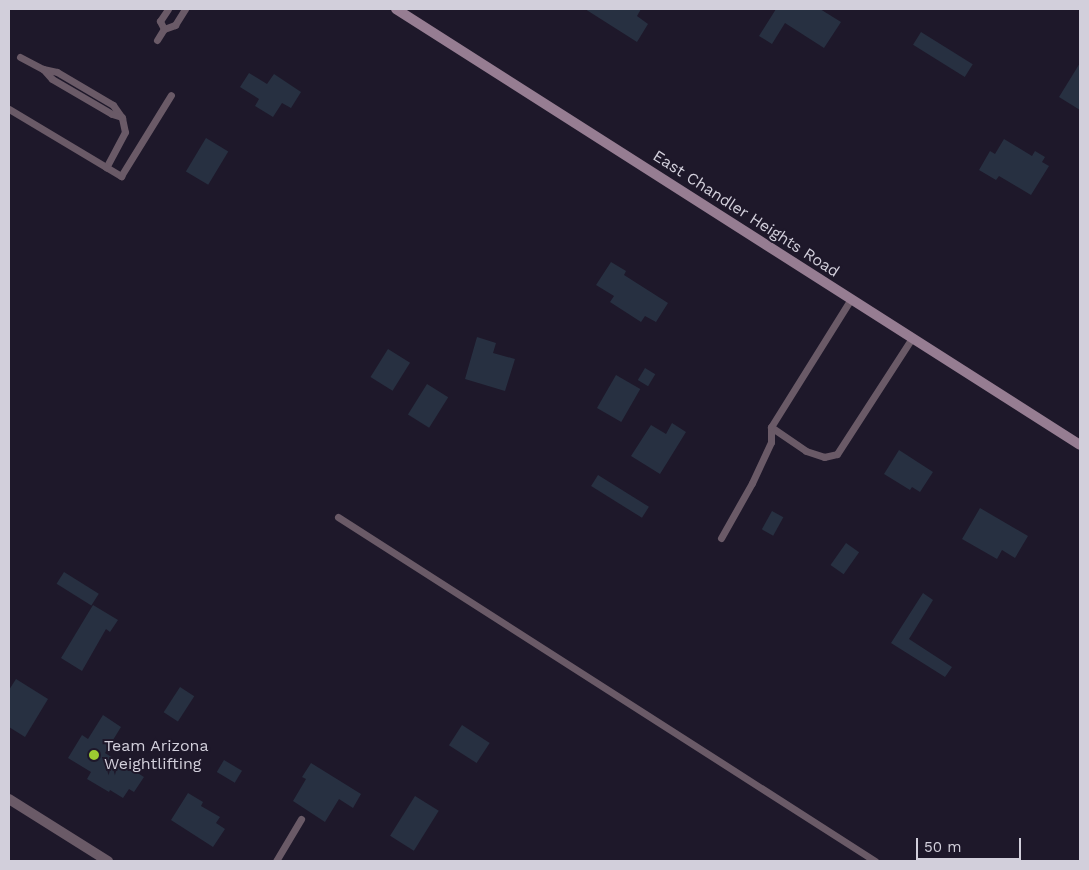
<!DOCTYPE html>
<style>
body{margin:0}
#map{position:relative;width:1089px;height:870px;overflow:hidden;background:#1e182a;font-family:"Work Sans",sans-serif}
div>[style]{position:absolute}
.building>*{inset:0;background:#273041;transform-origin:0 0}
.service>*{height:7px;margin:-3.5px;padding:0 3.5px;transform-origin:3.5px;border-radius:3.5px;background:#6a5a67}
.minor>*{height:10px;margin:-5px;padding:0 5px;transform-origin:5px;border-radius:5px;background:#6a5a67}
.secondary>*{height:10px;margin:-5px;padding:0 5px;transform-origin:5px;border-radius:5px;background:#967d92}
.dots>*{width:14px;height:14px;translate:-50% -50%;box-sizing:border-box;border:2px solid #1e182a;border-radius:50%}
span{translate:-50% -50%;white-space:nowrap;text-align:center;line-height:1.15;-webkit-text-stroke:4px #1e182a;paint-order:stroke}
.street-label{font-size:16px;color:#d2cfdb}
.poi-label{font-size:16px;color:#d2cfdb}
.left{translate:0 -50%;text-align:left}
.frame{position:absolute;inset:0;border:10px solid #d2cfdb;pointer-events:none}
.scale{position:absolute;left:916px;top:838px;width:105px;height:22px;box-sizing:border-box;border:2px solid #d2cfdb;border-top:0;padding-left:6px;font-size:15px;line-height:18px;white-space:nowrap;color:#d2cfdb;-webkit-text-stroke:4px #1e182a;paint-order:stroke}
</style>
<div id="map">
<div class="building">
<div style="clip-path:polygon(585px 9px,641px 9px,637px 16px,648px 24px,637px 42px)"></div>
<div style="clip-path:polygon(776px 9px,820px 9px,841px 22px,824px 48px,785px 23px,772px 44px,759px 36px)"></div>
<div style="left:921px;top:32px;width:61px;height:15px;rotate:32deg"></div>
<div style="clip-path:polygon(1080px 63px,1080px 110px,1059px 97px)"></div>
<div style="clip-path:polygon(249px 73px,267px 84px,274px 74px,301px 92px,291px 108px,282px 103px,273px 117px,255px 106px,259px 99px,240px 87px)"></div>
<div style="left:206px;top:138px;width:26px;height:39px;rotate:31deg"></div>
<div style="clip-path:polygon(1004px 139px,1032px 156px,1035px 151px,1045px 157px,1042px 162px,1049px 166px,1031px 195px,999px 176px,996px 180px,979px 170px,990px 151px,995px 154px)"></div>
<div style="clip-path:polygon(611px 262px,626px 271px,624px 275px,668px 303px,656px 322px,645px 316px,641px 322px,610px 302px,614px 296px,596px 285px)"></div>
<div style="clip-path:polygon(477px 337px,496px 343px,493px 353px,515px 359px,505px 391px,465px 379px)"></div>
<div style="left:388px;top:349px;width:26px;height:33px;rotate:32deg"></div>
<div style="left:645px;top:368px;width:12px;height:14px;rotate:31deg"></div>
<div style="left:616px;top:375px;width:28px;height:38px;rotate:30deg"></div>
<div style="left:427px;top:384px;width:25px;height:36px;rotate:32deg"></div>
<div style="clip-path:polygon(672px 423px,686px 432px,660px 474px,631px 456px,651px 425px,666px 434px)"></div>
<div style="clip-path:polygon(899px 450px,933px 472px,920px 492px,912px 487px,910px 490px,884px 474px)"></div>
<div style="left:598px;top:475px;width:60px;height:13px;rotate:32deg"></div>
<div style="clip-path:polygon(980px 508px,1028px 536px,1015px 558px,1002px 550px,997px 559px,962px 539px)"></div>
<div style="left:772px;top:511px;width:13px;height:21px;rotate:29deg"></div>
<div style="left:846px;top:543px;width:16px;height:27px;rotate:35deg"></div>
<div style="left:64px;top:572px;width:41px;height:14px;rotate:32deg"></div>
<div style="clip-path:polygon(923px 593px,933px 600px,909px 639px,952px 667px,945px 677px,891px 643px)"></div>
<div style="clip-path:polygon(93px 605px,118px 620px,110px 632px,106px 629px,82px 671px,61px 658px)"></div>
<div style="clip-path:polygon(16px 679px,48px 699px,25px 737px,9px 727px,9px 690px)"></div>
<div style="left:180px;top:687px;width:17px;height:30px;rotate:33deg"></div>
<div style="clip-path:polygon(103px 715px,121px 727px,105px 753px,144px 777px,134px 792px,129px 789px,123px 798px,110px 790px,109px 792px,87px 779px,91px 772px,68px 758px,82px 735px,88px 739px)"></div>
<div style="left:462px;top:725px;width:33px;height:24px;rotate:33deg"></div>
<div style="left:224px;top:760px;width:21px;height:14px;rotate:31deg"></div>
<div style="clip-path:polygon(311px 763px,361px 794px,353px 808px,339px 799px,325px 822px,293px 801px,306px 779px,302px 777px)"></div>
<div style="clip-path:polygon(188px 793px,203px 802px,201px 806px,220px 817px,216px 823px,225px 829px,213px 847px,171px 820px)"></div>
<div style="left:415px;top:796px;width:28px;height:47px;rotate:32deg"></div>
</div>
<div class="service">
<div style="left:164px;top:29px;width:9px;rotate:-117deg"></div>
<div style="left:160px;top:21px;width:14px;rotate:-56deg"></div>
<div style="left:157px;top:40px;width:13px;rotate:-58deg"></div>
<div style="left:164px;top:29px;width:12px;rotate:-20deg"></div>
<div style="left:175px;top:25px;width:19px;rotate:-58deg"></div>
<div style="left:20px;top:57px;width:26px;rotate:28deg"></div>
<div style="left:43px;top:69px;width:14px;rotate:12deg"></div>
<div style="left:57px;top:72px;width:65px;rotate:30.5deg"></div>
<div style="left:113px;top:105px;width:16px;rotate:55deg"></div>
<div style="left:122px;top:118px;width:14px;rotate:78deg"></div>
<div style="left:125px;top:132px;width:40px;rotate:118deg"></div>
<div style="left:43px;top:69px;width:13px;rotate:48deg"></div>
<div style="left:52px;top:79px;width:69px;rotate:30.3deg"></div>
<div style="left:112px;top:114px;width:10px;rotate:17deg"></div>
<div style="left:9px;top:109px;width:131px;rotate:30.9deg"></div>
<div style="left:121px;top:176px;width:95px;rotate:-58.3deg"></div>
<div style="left:771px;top:427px;width:42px;rotate:34.4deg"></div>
<div style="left:806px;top:451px;width:19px;rotate:18deg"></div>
<div style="left:824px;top:457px;width:13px;rotate:-13deg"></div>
<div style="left:837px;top:454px;width:138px;rotate:-57.1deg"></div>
<div style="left:338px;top:517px;width:638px;rotate:32.64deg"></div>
<div style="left:721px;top:538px;width:63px;rotate:-60.6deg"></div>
<div style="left:752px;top:483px;width:45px;rotate:-65.1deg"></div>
<div style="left:771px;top:442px;width:15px;rotate:-90deg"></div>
<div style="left:771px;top:427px;width:151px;rotate:-58deg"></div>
<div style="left:276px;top:861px;width:49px;rotate:-59.2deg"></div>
</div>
<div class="minor">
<div style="left:9px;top:799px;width:117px;rotate:32.1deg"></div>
</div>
<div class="secondary">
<div style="left:396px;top:9px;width:811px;rotate:32.51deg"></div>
</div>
<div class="dots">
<div style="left:94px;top:755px;background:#9cca31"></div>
</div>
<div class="street-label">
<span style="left:746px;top:214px;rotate:33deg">East Chandler Heights Road</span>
</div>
<div class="poi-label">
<span class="left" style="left:104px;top:755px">Team Arizona<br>Weightlifting</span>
</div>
<div class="frame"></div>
<div class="scale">50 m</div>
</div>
